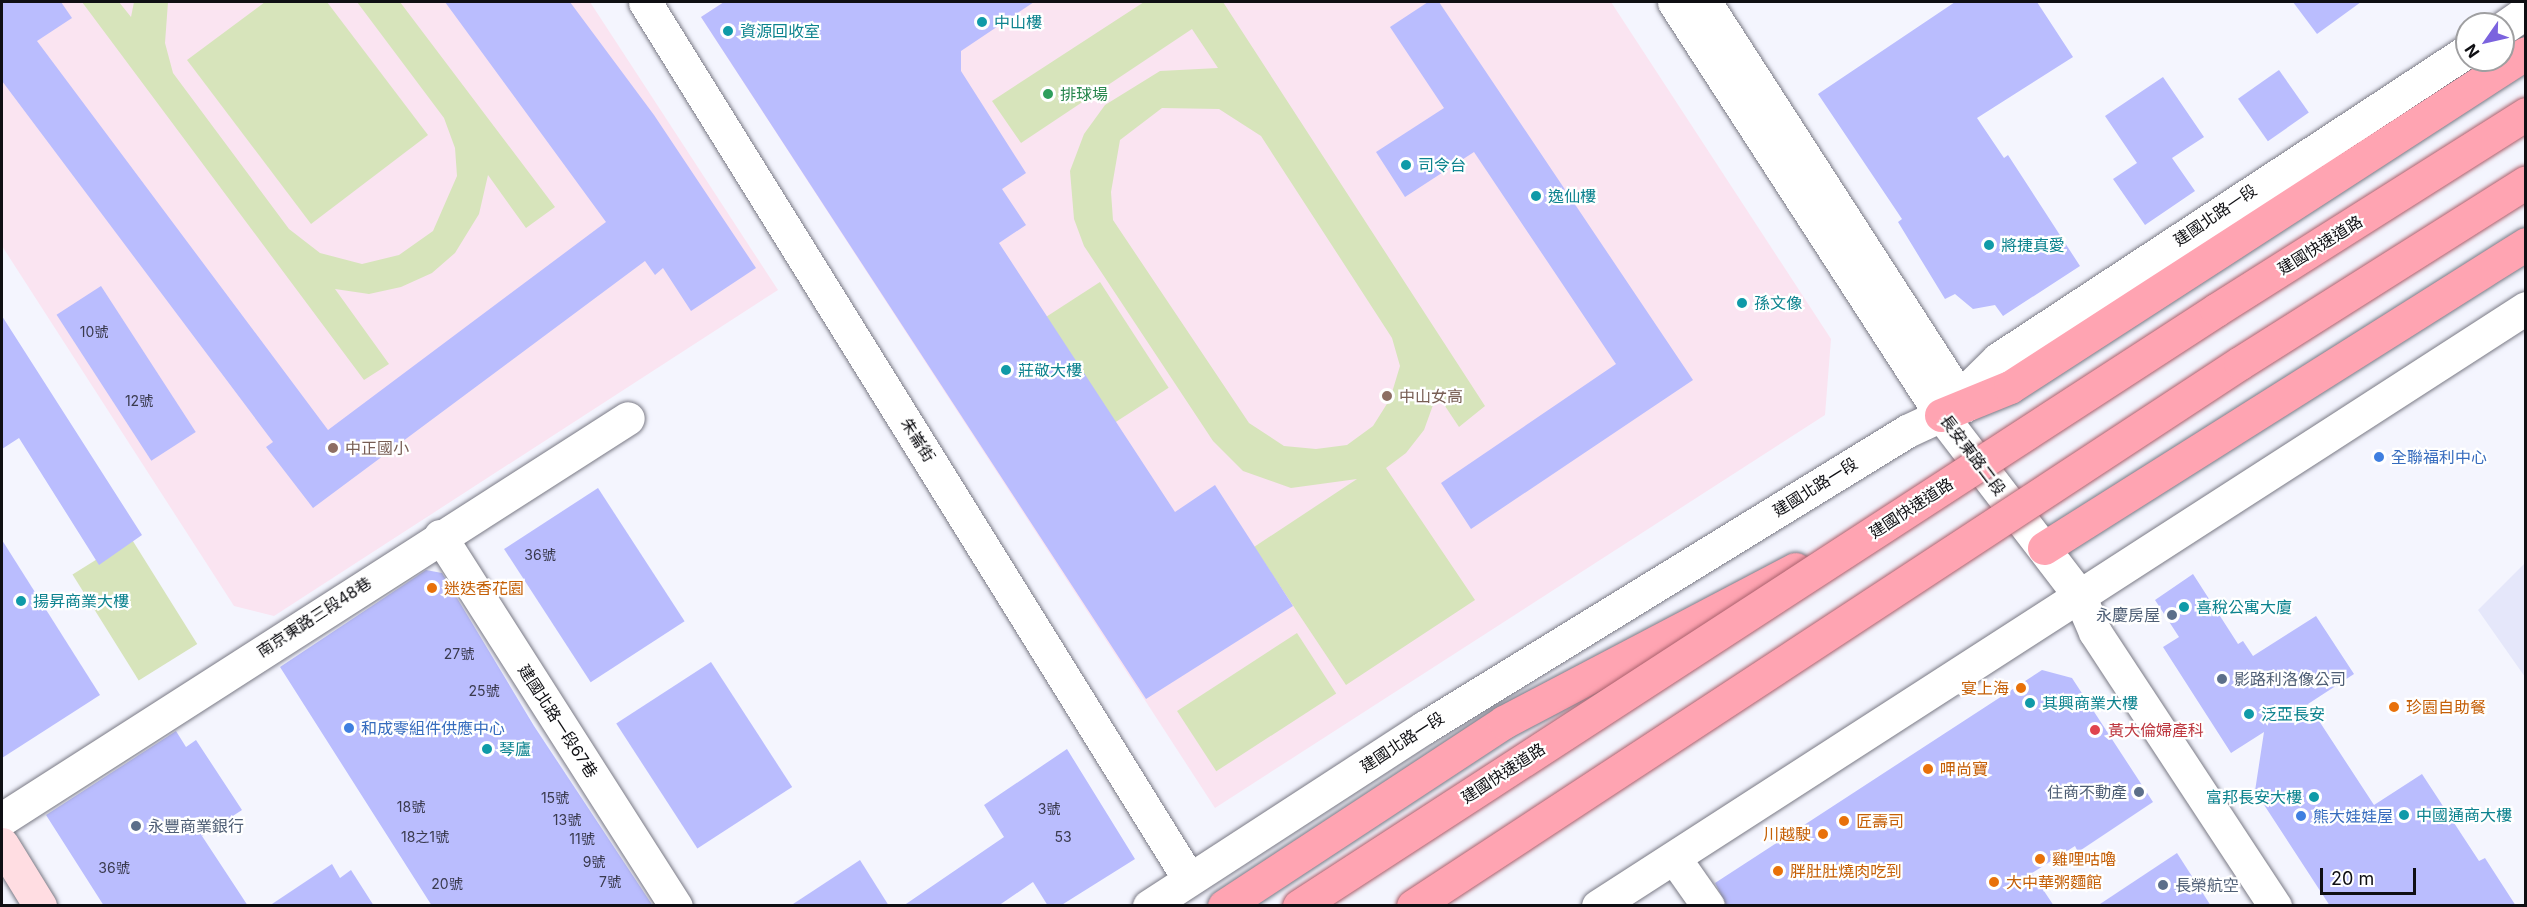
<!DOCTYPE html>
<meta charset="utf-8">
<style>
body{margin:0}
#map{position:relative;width:2527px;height:907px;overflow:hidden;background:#f4f5fe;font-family:Inter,"Noto Sans TC",sans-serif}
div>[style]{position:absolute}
.built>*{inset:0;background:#e5e7fa}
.education>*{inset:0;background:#fae4f1}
.green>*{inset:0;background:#d7e4bb;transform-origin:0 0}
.building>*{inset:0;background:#babdfe;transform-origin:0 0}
.roads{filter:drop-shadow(0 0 2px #7a7a85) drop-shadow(0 0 2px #7a7a85)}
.minor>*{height:33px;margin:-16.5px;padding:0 16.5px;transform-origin:16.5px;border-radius:16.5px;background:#fff}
.tertiary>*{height:33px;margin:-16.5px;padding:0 16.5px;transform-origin:16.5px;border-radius:16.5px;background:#fff}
.secondary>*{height:33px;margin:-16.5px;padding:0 16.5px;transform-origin:16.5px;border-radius:16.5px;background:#ffdde2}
.trunk>*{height:33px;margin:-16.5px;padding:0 16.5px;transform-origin:16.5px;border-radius:16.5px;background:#ffa4b2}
.bridges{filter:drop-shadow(0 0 2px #ab616d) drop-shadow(0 0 2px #ab616d)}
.trunk-bridge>*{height:33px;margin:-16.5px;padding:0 16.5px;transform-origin:16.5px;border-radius:16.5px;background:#ffa4b2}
.dots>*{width:16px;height:16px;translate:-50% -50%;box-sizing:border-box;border:3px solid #fff;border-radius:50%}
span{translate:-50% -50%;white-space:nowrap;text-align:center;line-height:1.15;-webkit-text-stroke:4.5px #fff;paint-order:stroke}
.number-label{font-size:14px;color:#3a3a4e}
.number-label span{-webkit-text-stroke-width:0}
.culture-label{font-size:16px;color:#0d838f}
.left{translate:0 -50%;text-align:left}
.right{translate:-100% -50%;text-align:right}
.leisure-label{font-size:16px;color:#27864d}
.street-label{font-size:16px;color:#0f0f13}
.education-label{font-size:16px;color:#785e54}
.shop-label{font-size:16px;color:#366cbe}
.food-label{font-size:16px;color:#c56008}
.service-label{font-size:16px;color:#4e5e75}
.health-label{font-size:16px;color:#be3a42}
.frame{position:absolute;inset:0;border:3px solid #0f0f13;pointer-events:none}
.north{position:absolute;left:2455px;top:12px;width:60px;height:60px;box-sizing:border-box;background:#fff;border:2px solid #9f9fa1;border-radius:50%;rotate:236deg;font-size:16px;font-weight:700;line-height:24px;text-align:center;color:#0f0f13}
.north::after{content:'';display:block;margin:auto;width:21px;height:27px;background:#7b63de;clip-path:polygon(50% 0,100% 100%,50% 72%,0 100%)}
.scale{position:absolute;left:2320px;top:868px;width:96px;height:27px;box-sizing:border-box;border:3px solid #0f0f13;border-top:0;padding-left:8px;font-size:18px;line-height:21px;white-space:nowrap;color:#0f0f13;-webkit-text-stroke:4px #fff;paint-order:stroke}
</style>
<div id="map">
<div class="built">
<div style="clip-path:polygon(2525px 563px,2525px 677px,2478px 610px)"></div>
</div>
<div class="education">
<div style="clip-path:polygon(2px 2px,590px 2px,778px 290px,274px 616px,234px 606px,2px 246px)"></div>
<div style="clip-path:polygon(724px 2px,1611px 2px,1831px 339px,1825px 415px,1215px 808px,701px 17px)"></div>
</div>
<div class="green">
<div style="clip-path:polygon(82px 2px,119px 2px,131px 17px,134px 2px,168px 2px,165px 43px,173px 73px,289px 229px,320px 253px,362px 264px,399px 255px,433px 231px,457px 176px,455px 148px,444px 118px,357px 2px,400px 2px,555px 207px,526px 228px,488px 175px,479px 214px,455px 253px,432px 273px,401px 287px,369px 294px,335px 289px,389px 364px,364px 380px)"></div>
<div style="clip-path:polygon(265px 2px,327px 2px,428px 135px,311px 224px,187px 60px)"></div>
<div style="clip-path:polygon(evenodd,1144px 2px,1223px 2px,1485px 406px,1459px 427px,1437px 394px,1424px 430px,1406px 453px,1386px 468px,1475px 600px,1346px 685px,1254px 547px,1357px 479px,1291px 488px,1243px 471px,1213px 441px,1084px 246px,1074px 219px,1070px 171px,1084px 134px,1105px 105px,1160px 71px,1218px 68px,1192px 29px,1021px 143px,992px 101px,1144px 2px,1162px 108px,1219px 109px,1261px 136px,1392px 338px,1400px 366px,1390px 399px,1373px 426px,1347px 445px,1316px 449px,1284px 446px,1249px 423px,1113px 220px,1111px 192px,1120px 140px,1162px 108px)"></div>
<div style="left:1100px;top:282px;width:126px;height:64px;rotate:57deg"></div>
<div style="left:131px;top:538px;width:125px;height:69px;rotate:58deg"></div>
<div style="left:1297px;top:633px;width:72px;height:143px;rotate:57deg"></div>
</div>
<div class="building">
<div style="clip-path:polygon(2px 2px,61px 2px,72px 18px,37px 41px,328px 430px,606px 222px,445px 2px,570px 2px,654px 115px,756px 268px,691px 311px,663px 268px,655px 275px,645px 261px,313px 508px,266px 447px,273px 442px,2px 81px)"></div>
<div style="clip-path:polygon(724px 2px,1034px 2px,961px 51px,961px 71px,1026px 173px,1002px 189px,1026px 225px,999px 243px,1175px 512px,1215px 485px,1293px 606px,1146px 699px,701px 17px)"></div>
<div style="clip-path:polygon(1428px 2px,1439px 2px,1693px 380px,1471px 529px,1441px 483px,1616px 364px,1474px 152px,1405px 197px,1376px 152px,1444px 108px,1390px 27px)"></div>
<div style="clip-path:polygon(1955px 2px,2037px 2px,2073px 57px,1977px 118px,2004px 158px,2008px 155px,2080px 266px,2003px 316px,1995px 305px,1973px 309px,1955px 294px,1945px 299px,1898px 222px,1902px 219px,1818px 94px)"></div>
<div style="clip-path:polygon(2293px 2px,2361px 2px,2317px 34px)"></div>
<div style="left:2279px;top:70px;width:52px;height:50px;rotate:55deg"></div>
<div style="clip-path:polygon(2163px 77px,2204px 137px,2172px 158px,2195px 191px,2145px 225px,2113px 179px,2137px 163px,2105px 116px)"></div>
<div style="left:101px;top:286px;width:174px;height:53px;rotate:57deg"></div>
<div style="clip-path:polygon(2px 316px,142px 535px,99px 565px,19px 438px,2px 449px)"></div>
<div style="left:598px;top:488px;width:159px;height:112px;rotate:57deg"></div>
<div style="clip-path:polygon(2px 540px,100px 695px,2px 758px)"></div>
<div style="clip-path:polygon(426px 570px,442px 573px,534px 726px,653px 906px,432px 906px,280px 667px)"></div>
<div style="clip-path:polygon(2193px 574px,2238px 644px,2243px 641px,2253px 656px,2316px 616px,2354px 674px,2308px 704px,2374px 805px,2422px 774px,2479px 861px,2485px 858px,2516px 906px,2330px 906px,2255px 791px,2264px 732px,2231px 753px,2163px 647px,2179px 637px,2155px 600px)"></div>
<div style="left:711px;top:662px;width:149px;height:113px;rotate:57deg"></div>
<div style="clip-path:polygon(2042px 670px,2072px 678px,2153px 802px,2078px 852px,2075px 846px,2032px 873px,2054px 906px,1727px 906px,1715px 883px)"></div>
<div style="clip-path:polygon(176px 731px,186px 747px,196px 740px,242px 810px,202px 836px,248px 906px,104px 906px,46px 815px)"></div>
<div style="clip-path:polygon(1067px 749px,1135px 859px,1060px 906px,1048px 906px,1033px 882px,998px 906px,903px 906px,1004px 837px,984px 805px)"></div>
<div style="clip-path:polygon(2177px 853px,2211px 906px,2097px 906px)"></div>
<div style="clip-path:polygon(860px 860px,889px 906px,790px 906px)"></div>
<div style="clip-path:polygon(332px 864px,340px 878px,351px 870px,374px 906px,269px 906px)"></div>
</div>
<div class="roads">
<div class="minor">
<div style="left:645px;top:2px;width:1032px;rotate:58.19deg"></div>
<div style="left:440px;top:536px;width:439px;rotate:57.5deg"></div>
<div style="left:2px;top:819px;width:743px;rotate:-32.64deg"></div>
<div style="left:1675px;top:859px;width:57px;rotate:54.9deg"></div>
</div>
<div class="tertiary">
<div style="left:1674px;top:2px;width:492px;rotate:57.1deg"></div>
<div style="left:1941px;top:415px;width:227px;rotate:52.5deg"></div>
<div style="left:2079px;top:595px;width:40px;rotate:66.6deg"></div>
<div style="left:2095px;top:632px;width:328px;rotate:56.7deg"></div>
<div style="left:1705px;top:2px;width:480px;rotate:57.2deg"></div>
<div style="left:2503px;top:28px;width:28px;rotate:-35deg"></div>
<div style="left:1149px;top:906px;width:329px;rotate:-33deg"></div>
<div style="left:1425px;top:727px;width:566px;rotate:-31.55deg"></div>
<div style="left:1907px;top:431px;width:38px;rotate:-25deg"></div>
<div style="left:1941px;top:415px;width:80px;rotate:-44.5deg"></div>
<div style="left:1998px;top:359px;width:561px;rotate:-33.29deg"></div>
<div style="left:1598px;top:906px;width:1104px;rotate:-32.8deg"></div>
</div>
<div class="secondary">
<div style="left:2px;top:844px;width:73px;rotate:58.5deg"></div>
</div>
<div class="trunk">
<div style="left:1941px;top:415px;width:74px;rotate:-22.1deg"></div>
<div style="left:2010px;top:387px;width:615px;rotate:-32.91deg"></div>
<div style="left:2044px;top:548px;width:570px;rotate:-32.24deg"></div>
<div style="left:1224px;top:906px;width:335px;rotate:-33.3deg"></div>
<div style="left:1504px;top:722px;width:329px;rotate:-27.7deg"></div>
</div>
</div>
<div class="bridges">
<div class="trunk-bridge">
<div style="left:1299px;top:906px;width:1094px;rotate:-33.02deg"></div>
<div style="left:2216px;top:310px;width:367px;rotate:-32.3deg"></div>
<div style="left:1413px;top:906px;width:989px;rotate:-33.29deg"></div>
<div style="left:2240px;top:363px;width:338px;rotate:-32.3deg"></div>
</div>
</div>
<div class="dots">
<div style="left:982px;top:22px;background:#0f9aa8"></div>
<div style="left:728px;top:31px;background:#0f9aa8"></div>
<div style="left:1048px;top:94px;background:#2e9e5b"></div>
<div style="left:1406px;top:165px;background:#0f9aa8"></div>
<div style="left:1536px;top:196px;background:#0f9aa8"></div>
<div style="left:1989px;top:245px;background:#0f9aa8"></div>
<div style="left:1742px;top:303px;background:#0f9aa8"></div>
<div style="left:1006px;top:370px;background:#0f9aa8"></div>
<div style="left:1387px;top:396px;background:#8d6e63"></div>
<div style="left:333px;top:448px;background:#8d6e63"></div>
<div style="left:2379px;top:457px;background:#3f7fe0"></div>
<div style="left:432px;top:588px;background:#e8710a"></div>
<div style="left:21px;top:601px;background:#0f9aa8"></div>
<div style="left:2184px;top:607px;background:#0f9aa8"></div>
<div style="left:2172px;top:615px;background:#5c6f8a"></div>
<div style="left:2222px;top:679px;background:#5c6f8a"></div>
<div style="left:2021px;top:688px;background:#e8710a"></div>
<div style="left:2030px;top:703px;background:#0f9aa8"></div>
<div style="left:2394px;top:707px;background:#e8710a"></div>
<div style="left:2249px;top:714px;background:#0f9aa8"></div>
<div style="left:349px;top:728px;background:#3f7fe0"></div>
<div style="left:2095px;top:730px;background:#e0444e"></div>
<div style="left:487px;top:749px;background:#0f9aa8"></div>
<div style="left:1928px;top:769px;background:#e8710a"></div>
<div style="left:2139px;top:792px;background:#5c6f8a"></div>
<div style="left:2314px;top:797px;background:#0f9aa8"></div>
<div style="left:2404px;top:815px;background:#0f9aa8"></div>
<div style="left:2301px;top:816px;background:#3f7fe0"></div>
<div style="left:1844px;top:821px;background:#e8710a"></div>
<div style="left:136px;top:826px;background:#5c6f8a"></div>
<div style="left:1823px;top:834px;background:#e8710a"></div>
<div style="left:2040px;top:859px;background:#e8710a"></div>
<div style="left:1778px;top:871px;background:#e8710a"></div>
<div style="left:1994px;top:882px;background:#e8710a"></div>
<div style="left:2163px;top:885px;background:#5c6f8a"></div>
</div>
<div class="number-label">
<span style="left:94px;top:332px">10號</span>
<span style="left:139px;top:401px">12號</span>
<span style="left:540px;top:555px">36號</span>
<span style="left:459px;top:654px">27號</span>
<span style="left:484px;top:691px">25號</span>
<span style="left:555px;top:798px">15號</span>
<span style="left:411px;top:807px">18號</span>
<span style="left:1049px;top:809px">3號</span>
<span style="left:567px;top:820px">13號</span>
<span style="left:425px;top:837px">18之1號</span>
<span style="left:1063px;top:837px">53</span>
<span style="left:582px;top:839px">11號</span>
<span style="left:594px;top:862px">9號</span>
<span style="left:114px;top:868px">36號</span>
<span style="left:610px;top:882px">7號</span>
<span style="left:447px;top:884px">20號</span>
</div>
<div class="culture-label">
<span class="left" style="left:994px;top:22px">中山樓</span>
<span class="left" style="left:740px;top:31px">資源回收室</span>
<span class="left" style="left:1418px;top:165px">司令台</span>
<span class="left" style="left:1548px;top:196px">逸仙樓</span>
<span class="left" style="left:2001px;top:245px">將捷真愛</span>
<span class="left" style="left:1754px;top:303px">孫文像</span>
<span class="left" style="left:1018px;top:370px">莊敬大樓</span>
<span class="left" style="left:33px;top:601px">揚昇商業大樓</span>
<span class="left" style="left:2196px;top:607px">喜稅公寓大廈</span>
<span class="left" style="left:2042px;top:703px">其興商業大樓</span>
<span class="left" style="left:2261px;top:714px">泛亞長安</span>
<span class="left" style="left:499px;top:749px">琴廬</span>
<span class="right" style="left:2302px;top:797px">富邦長安大樓</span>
<span class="left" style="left:2416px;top:815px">中國通商大樓</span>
</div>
<div class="leisure-label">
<span class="left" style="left:1060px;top:94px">排球場</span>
</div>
<div class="street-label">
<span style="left:2215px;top:215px;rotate:-34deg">建國北路一段</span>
<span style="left:2320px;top:245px;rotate:-32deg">建國快速道路</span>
<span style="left:918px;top:440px;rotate:58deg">朱崙街</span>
<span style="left:1973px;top:455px;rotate:53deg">長安東路二段</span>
<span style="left:1815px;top:487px;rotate:-32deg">建國北路一段</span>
<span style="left:1911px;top:508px;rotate:-33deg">建國快速道路</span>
<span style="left:314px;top:617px;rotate:-33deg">南京東路三段48巷</span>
<span style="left:558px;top:721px;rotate:57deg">建國北路一段67巷</span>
<span style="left:1402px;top:742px;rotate:-33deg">建國北路一段</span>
<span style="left:1503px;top:773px;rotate:-33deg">建國快速道路</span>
</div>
<div class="education-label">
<span class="left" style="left:1399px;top:396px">中山女高</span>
<span class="left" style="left:345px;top:448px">中正國小</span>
</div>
<div class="shop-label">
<span class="left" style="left:2391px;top:457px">全聯福利中心</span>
<span class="left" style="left:361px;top:728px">和成零組件供應中心</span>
<span class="left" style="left:2313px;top:816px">熊大娃娃屋</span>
</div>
<div class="food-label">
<span class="left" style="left:444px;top:588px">迷迭香花園</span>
<span class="right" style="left:2009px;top:688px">宴上海</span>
<span class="left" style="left:2406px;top:707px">珍園自助餐</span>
<span class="left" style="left:1940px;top:769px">呷尚寶</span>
<span class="left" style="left:1856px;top:821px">匠壽司</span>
<span class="right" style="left:1811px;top:834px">川越駛</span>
<span class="left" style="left:2052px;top:859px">雞哩咕嚕</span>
<span class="left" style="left:1790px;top:871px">胖肚肚燒肉吃到</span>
<span class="left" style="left:2006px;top:882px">大中華粥麵館</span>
</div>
<div class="service-label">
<span class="right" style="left:2160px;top:615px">永慶房屋</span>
<span class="left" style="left:2234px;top:679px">影路利洛像公司</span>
<span class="right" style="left:2127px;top:792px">住商不動產</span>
<span class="left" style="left:148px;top:826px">永豐商業銀行</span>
<span class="left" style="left:2175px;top:885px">長榮航空</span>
</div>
<div class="health-label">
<span class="left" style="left:2108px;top:730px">黃大倫婦產科</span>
</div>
<div class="frame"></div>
<div class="north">N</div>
<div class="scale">20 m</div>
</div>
